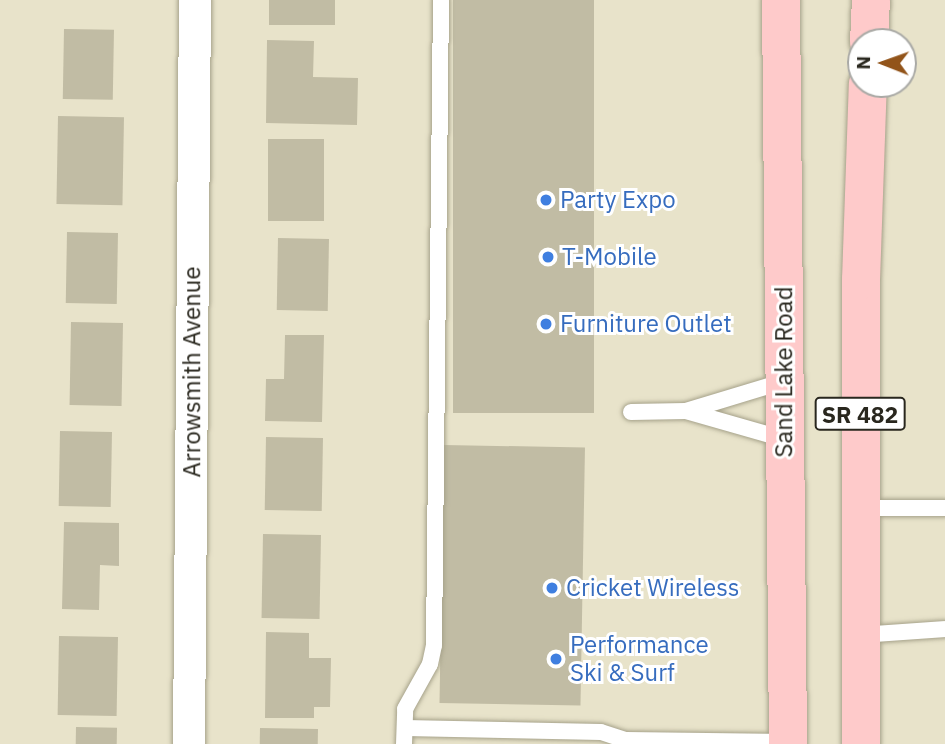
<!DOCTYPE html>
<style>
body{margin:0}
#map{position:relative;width:945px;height:744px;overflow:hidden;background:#e8e3ca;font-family:"IBM Plex Sans",sans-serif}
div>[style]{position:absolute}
.building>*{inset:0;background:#c1bca4;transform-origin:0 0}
.roads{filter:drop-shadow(0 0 2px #a6a28a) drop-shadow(0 0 2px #a6a28a)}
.service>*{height:16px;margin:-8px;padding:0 8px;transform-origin:8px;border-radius:8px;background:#fff}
.minor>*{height:32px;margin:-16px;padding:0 16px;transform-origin:16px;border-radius:16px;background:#fff}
.primary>*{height:38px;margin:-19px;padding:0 19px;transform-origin:19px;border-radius:19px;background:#fecaca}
.dots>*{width:19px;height:19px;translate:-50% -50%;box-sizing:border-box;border:4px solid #fff;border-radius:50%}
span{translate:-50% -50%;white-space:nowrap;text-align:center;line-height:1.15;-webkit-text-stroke:6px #fff;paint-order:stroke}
.shield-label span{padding:2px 5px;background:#fff;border:2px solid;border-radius:5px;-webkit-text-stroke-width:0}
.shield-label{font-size:23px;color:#29271e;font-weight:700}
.shop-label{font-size:24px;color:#366cbe}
.left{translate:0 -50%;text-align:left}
.street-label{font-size:24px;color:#29271e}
.north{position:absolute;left:847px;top:28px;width:70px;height:70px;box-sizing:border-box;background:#fff;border:2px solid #a9a9a5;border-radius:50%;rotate:271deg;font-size:19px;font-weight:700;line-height:28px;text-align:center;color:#29271e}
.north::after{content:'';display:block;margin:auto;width:24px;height:32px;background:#92541a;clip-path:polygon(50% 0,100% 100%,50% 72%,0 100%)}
</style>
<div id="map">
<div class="building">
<div style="left:269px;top:0;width:66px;height:25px"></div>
<div style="left:453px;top:0;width:141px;height:413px"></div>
<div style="left:64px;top:29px;width:50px;height:70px;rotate:1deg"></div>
<div style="clip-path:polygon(267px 40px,314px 41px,313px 77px,358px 78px,357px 125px,266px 123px)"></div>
<div style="left:58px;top:116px;width:66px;height:88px;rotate:1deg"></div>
<div style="left:268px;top:139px;width:56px;height:82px"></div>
<div style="left:67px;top:232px;width:51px;height:71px;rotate:1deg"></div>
<div style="left:278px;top:238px;width:51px;height:72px;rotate:1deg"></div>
<div style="left:71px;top:322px;width:52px;height:83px;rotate:1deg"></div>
<div style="clip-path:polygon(285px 335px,324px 335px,322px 422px,265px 421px,266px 379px,284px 379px)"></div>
<div style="left:60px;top:431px;width:52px;height:75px;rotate:1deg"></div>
<div style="left:266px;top:437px;width:57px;height:73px;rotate:1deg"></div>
<div style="left:444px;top:445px;width:141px;height:258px;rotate:1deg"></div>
<div style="clip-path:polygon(64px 522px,119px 523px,119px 566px,100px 565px,99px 610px,62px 609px)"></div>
<div style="left:263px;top:534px;width:58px;height:84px;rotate:1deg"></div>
<div style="clip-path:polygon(266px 632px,309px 633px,309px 658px,331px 658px,330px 707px,314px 707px,314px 718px,265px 718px)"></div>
<div style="left:59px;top:636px;width:59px;height:79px;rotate:1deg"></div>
<div style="left:76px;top:727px;width:41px;height:17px;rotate:1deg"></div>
<div style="left:260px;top:728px;width:58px;height:16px;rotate:1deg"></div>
</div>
<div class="roads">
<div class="service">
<div style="left:686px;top:411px;width:102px;rotate:15.9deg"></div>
<div style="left:631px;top:412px;width:55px;rotate:-1deg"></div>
<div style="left:686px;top:411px;width:103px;rotate:-16.9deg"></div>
<div style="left:860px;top:508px;width:85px"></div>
<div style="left:861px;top:635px;width:84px;rotate:-4.1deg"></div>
<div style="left:405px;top:728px;width:196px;rotate:1.2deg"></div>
<div style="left:601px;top:732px;width:26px;rotate:18deg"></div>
<div style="left:626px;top:740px;width:162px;rotate:0.7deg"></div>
<div style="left:404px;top:744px;width:35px;rotate:-88deg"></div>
<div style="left:405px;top:709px;width:51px;rotate:-60.9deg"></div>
<div style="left:430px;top:664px;width:19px;rotate:-78deg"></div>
<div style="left:434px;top:645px;width:645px;rotate:-89.38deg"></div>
</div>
<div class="minor">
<div style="left:189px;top:744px;width:744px;rotate:-89.54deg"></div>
</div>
<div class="primary">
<div style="left:781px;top:0;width:744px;rotate:89.46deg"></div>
<div style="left:869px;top:42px;width:42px;rotate:-87.3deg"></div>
<div style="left:861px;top:744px;width:464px;rotate:-90deg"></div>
<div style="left:861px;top:280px;width:196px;rotate:-88deg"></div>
</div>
</div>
<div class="dots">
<div style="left:546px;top:200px;background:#3f7fe0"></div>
<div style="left:548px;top:257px;background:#3f7fe0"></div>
<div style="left:546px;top:324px;background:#3f7fe0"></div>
<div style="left:552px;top:588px;background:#3f7fe0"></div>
<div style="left:556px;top:659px;background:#3f7fe0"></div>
</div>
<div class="shield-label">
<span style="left:860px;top:414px">SR 482</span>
</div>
<div class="shop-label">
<span class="left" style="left:560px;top:200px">Party Expo</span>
<span class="left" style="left:562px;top:257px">T-Mobile</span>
<span class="left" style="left:560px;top:324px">Furniture Outlet</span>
<span class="left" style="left:566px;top:588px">Cricket Wireless</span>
<span class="left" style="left:570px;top:659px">Performance<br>Ski &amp; Surf</span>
</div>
<div class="street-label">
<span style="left:192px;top:372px;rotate:-90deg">Arrowsmith Avenue</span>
<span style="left:784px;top:372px;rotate:-90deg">Sand Lake Road</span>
</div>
<div class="north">N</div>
</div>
